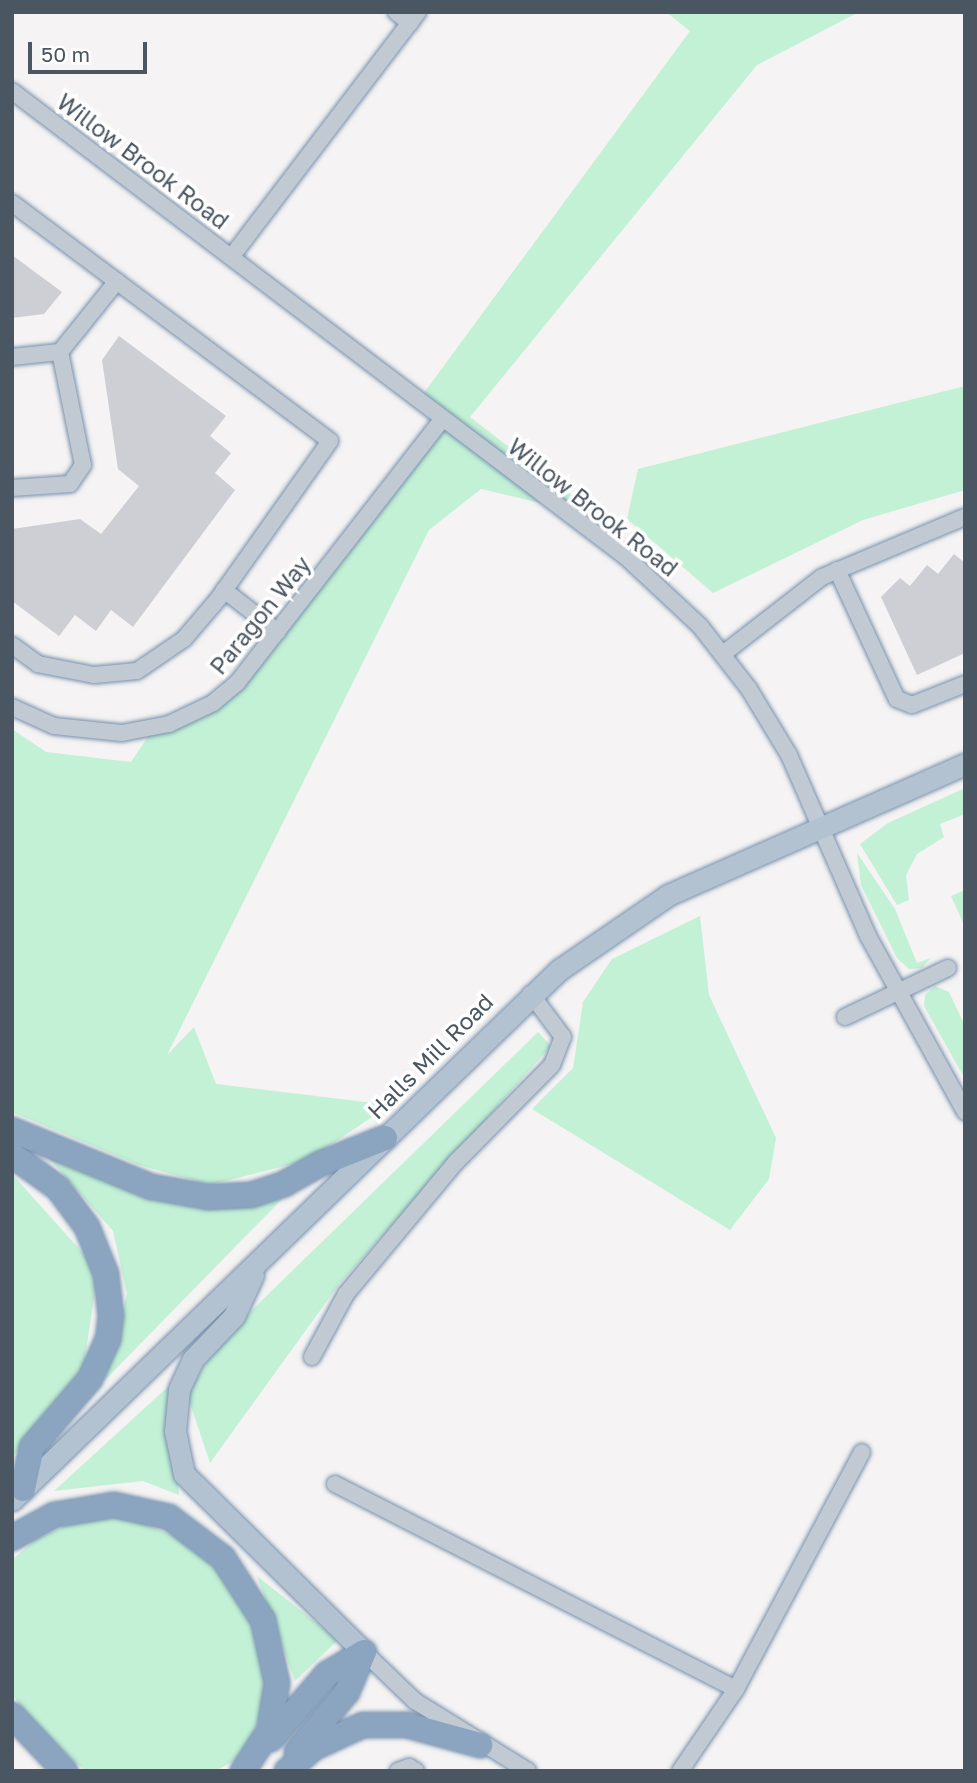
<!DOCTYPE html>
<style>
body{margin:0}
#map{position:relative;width:977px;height:1783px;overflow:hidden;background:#f5f3f3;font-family:"Golos Text",sans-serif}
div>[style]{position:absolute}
.green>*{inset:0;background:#c3f1d5}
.building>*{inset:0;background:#cdcfd5}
.roads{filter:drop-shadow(0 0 2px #7690ad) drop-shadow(0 0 2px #7690ad)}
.minor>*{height:16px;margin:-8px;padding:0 8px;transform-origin:8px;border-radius:8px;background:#c1cad2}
.major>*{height:21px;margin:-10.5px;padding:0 10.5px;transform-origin:10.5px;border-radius:10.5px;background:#b3c2d1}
.highway>*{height:24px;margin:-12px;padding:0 12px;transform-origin:12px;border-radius:12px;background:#8ba5c1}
span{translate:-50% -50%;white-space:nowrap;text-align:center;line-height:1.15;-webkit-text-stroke:7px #fff;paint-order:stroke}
.street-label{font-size:23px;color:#4a5661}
.frame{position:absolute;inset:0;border:14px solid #4a5661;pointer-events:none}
.scale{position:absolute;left:28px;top:42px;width:119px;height:32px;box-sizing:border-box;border:4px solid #4a5661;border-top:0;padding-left:9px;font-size:21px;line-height:24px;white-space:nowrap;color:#4a5661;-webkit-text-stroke:5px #fff;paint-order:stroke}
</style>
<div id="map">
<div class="green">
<div style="clip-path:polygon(666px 12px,859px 12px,757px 65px,470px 417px,600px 517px,481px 489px,429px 530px,167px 1055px,194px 1027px,216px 1084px,390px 1105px,308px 1160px,210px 1185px,139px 1165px,12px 1112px,12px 729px,46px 752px,131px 762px,153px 729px,239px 685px,445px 423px,418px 401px,690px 31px)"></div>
<div style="clip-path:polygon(965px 386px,965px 490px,863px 520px,713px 593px,627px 519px,638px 469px)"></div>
<div style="clip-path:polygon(965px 788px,965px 814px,940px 824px,944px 837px,917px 854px,906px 875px,909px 900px,897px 905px,860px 844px,888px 823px)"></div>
<div style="clip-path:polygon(857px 853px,895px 909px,917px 963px,931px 958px,922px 968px,909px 969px,897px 958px,861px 885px)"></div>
<div style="clip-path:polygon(965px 890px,965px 927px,951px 896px)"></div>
<div style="clip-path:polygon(700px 916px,709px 995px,776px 1138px,769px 1179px,730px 1230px,532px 1109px,573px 1068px,583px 1002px,612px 959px)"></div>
<div style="clip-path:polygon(935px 986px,949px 992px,965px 1026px,965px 1079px,924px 1006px,925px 995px)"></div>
<div style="clip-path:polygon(538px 1032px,551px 1046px,340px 1283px,210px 1463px,187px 1394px,219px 1342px)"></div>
<div style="clip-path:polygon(41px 1149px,231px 1207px,283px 1198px,104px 1381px,127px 1294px,113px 1231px)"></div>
<div style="clip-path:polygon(12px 1174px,98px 1270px,81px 1385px,12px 1457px)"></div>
<div style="clip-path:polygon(171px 1384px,179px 1495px,143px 1481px,54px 1491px)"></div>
<div style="clip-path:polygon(122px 1515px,193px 1544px,234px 1585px,257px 1631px,269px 1693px,244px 1755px,216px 1771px,84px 1770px,31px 1720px,12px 1694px,12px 1560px,35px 1540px,71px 1523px)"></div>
<div style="clip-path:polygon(257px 1576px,338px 1640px,295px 1681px)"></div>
</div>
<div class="building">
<div style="clip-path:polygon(12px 255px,62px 292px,44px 314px,12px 318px)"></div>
<div style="clip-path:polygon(119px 336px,226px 416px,210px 436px,231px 453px,215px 473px,235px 490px,133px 627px,111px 610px,96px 631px,75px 615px,59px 636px,12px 601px,12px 529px,80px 519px,101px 534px,139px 486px,118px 469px,102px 360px)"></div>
<div style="clip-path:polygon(954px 554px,965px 563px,965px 653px,917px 675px,881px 597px,900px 578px,910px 586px,927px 565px,938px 574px)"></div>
</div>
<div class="roads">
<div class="minor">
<div style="left:396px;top:12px;width:18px;rotate:38deg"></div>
<div style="left:12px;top:91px;width:771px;rotate:37.2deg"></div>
<div style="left:626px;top:557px;width:101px;rotate:43deg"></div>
<div style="left:700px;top:626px;width:80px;rotate:52.1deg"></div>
<div style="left:749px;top:689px;width:77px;rotate:58.8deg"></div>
<div style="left:789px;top:755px;width:197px;rotate:66.4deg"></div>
<div style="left:868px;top:936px;width:201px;rotate:61.1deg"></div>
<div style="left:12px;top:203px;width:397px;rotate:36.8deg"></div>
<div style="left:330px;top:441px;width:192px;rotate:125.3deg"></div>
<div style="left:219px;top:598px;width:54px;rotate:130.5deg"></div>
<div style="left:184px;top:639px;width:57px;rotate:145.8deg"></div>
<div style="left:137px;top:671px;width:43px;rotate:174.7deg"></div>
<div style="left:94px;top:675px;width:57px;rotate:-168.9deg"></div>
<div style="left:38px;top:664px;width:32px;rotate:-144deg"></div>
<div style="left:232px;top:256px;width:307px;rotate:-52.7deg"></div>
<div style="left:60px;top:352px;width:91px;rotate:-51.2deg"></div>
<div style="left:12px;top:357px;width:48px;rotate:-5.9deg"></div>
<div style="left:60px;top:352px;width:115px;rotate:78.5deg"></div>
<div style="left:83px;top:465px;width:23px;rotate:124deg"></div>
<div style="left:70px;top:484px;width:58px;rotate:176.1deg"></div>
<div style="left:837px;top:570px;width:142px;rotate:65.1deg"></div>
<div style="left:897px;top:699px;width:16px;rotate:22deg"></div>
<div style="left:912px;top:705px;width:57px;rotate:-21.6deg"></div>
<div style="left:224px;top:590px;width:68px;rotate:37.9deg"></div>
<div style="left:723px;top:654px;width:125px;rotate:-37.9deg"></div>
<div style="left:822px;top:577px;width:155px;rotate:-22.8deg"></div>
<div style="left:12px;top:707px;width:46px;rotate:24.3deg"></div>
<div style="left:54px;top:726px;width:68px;rotate:5.9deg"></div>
<div style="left:122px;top:733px;width:48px;rotate:-10.8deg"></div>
<div style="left:169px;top:724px;width:49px;rotate:-25.5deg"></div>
<div style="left:213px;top:703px;width:31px;rotate:-40deg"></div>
<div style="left:237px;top:683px;width:333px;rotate:-52.1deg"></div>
<div style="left:845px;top:1017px;width:114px;rotate:-25.4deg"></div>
<div style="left:312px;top:1357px;width:72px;rotate:-61.6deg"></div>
<div style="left:346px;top:1294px;width:172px;rotate:-50.2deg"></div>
<div style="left:456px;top:1162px;width:136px;rotate:-45.3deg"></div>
<div style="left:552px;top:1065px;width:30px;rotate:-69deg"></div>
<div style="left:563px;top:1037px;width:54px;rotate:-126.7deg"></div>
<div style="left:335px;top:1484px;width:450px;rotate:27.1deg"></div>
<div style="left:736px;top:1689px;width:99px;rotate:124.3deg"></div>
<div style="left:364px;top:1652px;width:71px;rotate:43.9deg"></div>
<div style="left:415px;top:1701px;width:133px;rotate:31.8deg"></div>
<div style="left:736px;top:1689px;width:268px;rotate:-62deg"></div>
<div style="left:398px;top:1771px;width:12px;rotate:-20deg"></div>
<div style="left:409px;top:1767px;width:8px;rotate:30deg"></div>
</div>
<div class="major">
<div style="left:253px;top:1275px;width:45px;rotate:114.9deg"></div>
<div style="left:234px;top:1316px;width:59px;rotate:133.6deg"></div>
<div style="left:193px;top:1359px;width:33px;rotate:115deg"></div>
<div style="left:179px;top:1389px;width:42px;rotate:95.4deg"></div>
<div style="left:175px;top:1431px;width:44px;rotate:78.2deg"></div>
<div style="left:184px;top:1474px;width:253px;rotate:44.7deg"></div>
<div style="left:12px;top:1500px;width:762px;rotate:-44.1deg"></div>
<div style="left:559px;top:970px;width:132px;rotate:-34.5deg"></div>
<div style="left:668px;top:895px;width:325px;rotate:-23.8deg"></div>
</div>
<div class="highway">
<div style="left:12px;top:1130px;width:151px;rotate:22.2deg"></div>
<div style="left:152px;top:1187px;width:58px;rotate:10deg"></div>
<div style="left:209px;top:1197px;width:42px;rotate:-2.7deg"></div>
<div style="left:251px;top:1195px;width:35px;rotate:-18deg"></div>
<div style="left:284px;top:1184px;width:41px;rotate:-29.1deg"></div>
<div style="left:320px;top:1164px;width:70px;rotate:-21.8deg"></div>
<div style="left:12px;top:1155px;width:57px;rotate:35.7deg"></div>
<div style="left:58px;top:1188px;width:49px;rotate:53.4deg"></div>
<div style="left:87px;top:1227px;width:51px;rotate:68deg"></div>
<div style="left:106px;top:1274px;width:42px;rotate:83.2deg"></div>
<div style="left:111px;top:1316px;width:23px;rotate:97deg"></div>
<div style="left:108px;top:1339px;width:44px;rotate:114.2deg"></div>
<div style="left:90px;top:1379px;width:89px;rotate:130.5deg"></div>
<div style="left:32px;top:1447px;width:43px;rotate:102.1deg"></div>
<div style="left:12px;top:1538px;width:48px;rotate:-28.7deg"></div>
<div style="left:54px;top:1515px;width:61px;rotate:-9.5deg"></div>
<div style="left:114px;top:1505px;width:56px;rotate:12.3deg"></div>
<div style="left:169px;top:1517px;width:68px;rotate:37.2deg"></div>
<div style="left:223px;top:1558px;width:74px;rotate:57.2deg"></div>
<div style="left:263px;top:1620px;width:65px;rotate:77.5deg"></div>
<div style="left:277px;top:1683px;width:49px;rotate:99.5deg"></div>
<div style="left:269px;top:1731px;width:48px;rotate:123deg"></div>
<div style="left:12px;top:1715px;width:77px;rotate:46.6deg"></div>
<div style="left:271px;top:1739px;width:86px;rotate:-49.3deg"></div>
<div style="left:327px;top:1674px;width:43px;rotate:-30.7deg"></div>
<div style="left:297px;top:1752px;width:78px;rotate:-50.2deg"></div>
<div style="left:347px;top:1692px;width:43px;rotate:-67deg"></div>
<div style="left:287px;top:1771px;width:37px;rotate:-41deg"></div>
<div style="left:315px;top:1747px;width:53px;rotate:-24.6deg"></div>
<div style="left:363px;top:1725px;width:44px"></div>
<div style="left:407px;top:1725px;width:76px;rotate:15.3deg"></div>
</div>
</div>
<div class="street-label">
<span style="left:143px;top:161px;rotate:37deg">Willow Brook Road</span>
<span style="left:593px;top:507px;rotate:38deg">Willow Brook Road</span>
<span style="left:260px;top:615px;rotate:-51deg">Paragon Way</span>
<span style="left:430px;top:1056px;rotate:-45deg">Halls Mill Road</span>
</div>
<div class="frame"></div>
<div class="scale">50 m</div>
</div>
